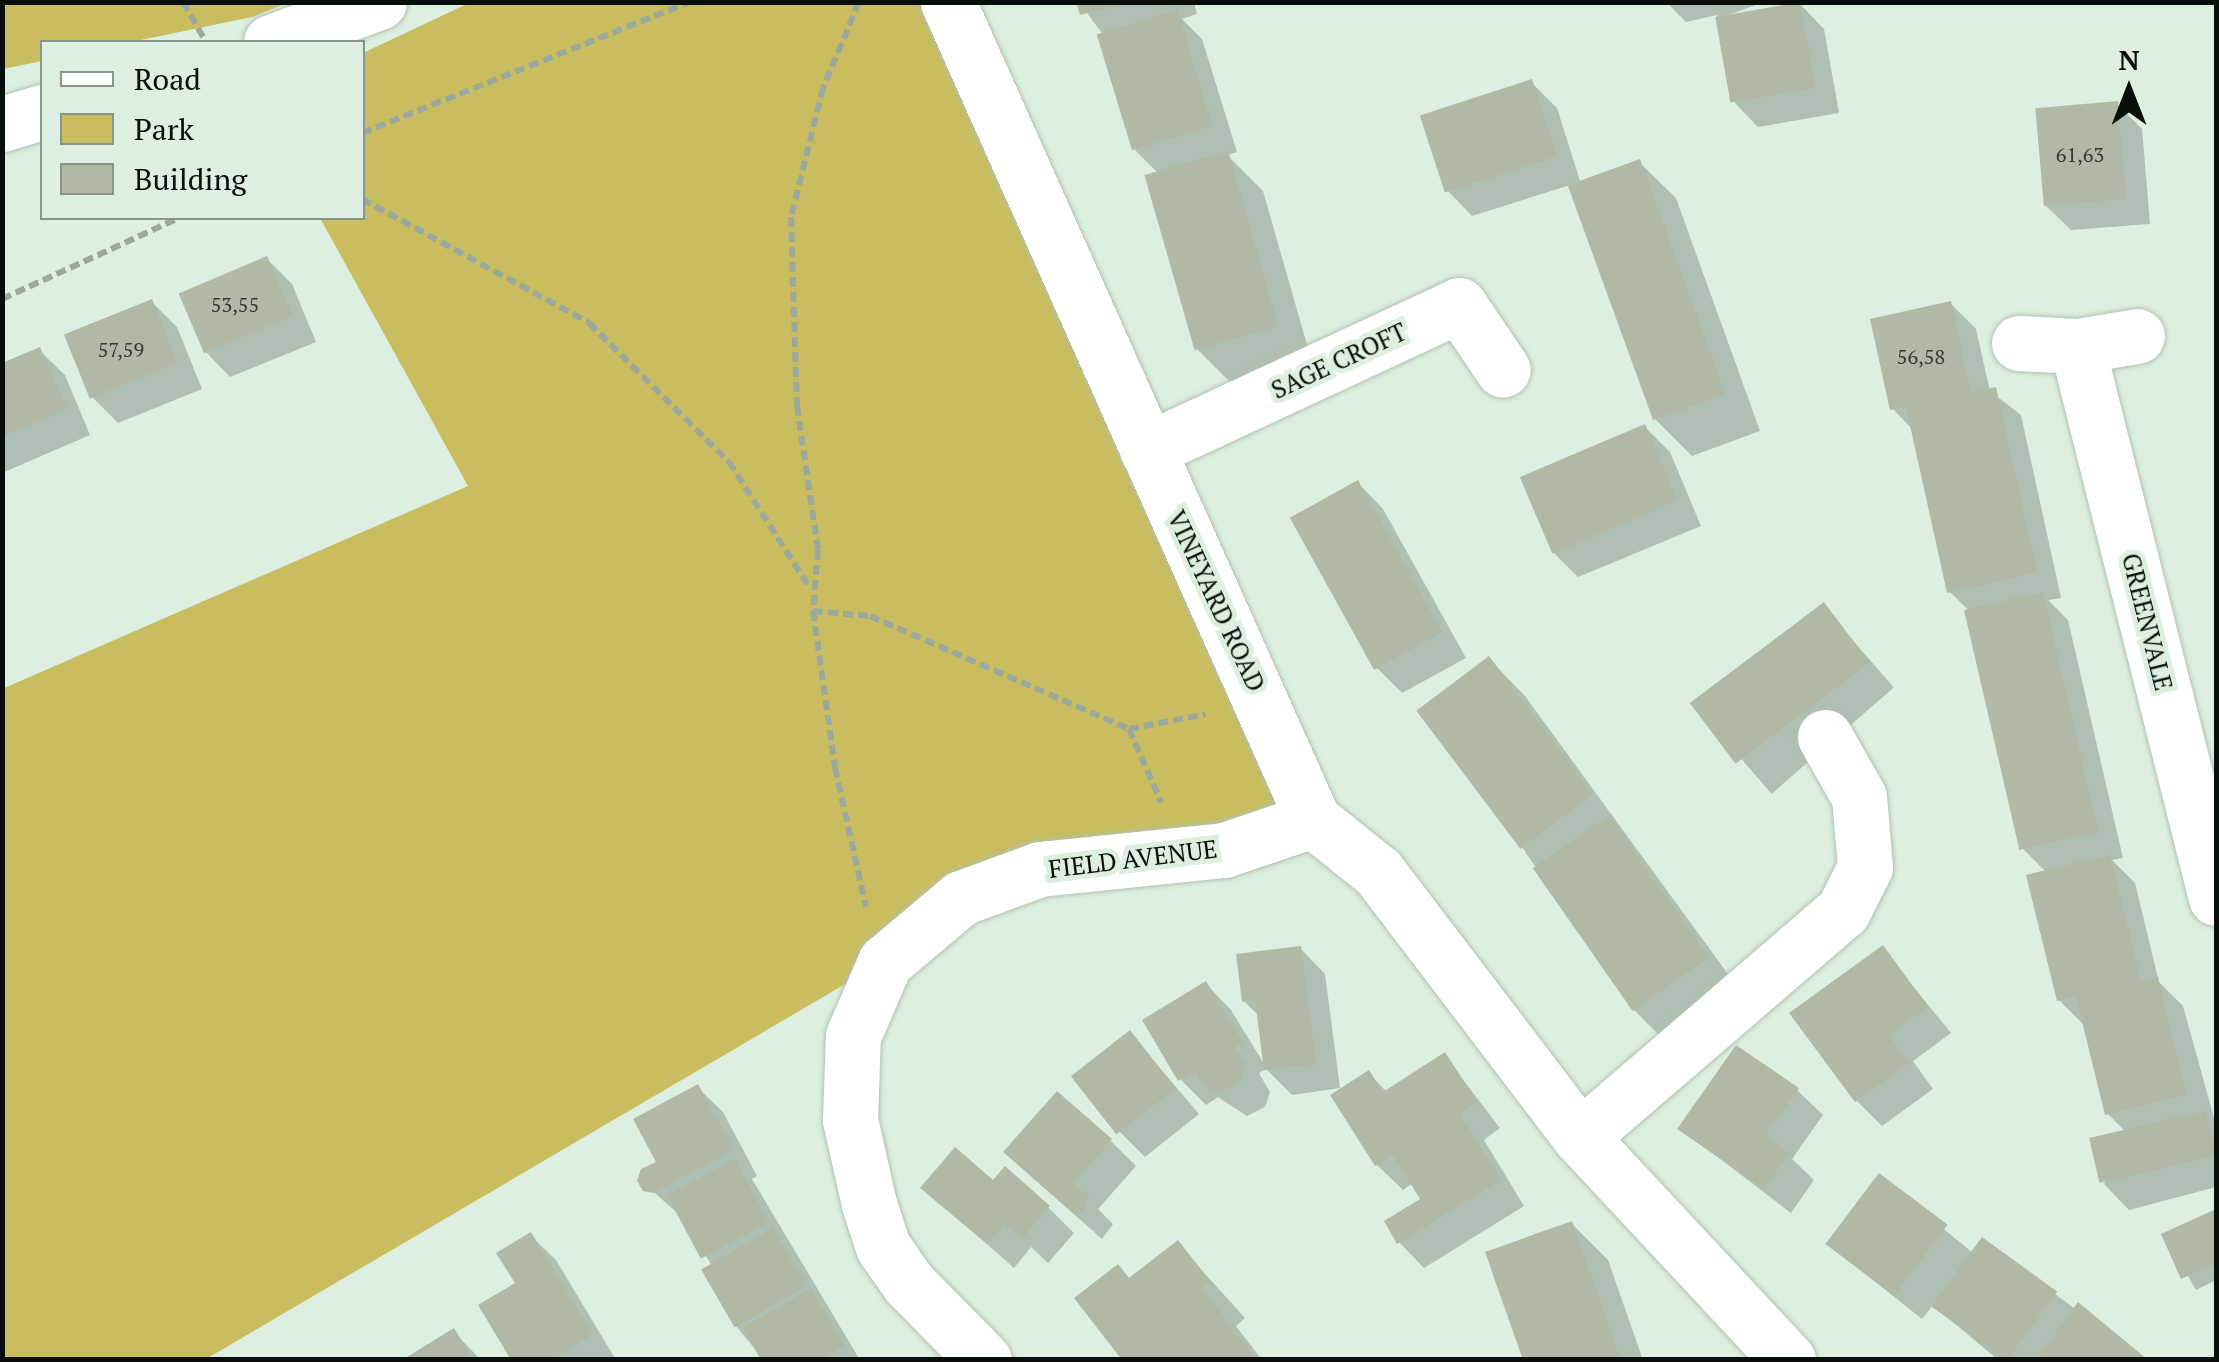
<!DOCTYPE html>
<style>
body{margin:0}
#map{position:relative;width:2219px;height:1362px;overflow:hidden;background:#ddefe0;font-family:"PT Serif",serif}
div>[style]{position:absolute}
.green>*{inset:0;background:#c9bd60}
.shadow>*{inset:0;background:#0003;transform-origin:0 0}
.building>*{inset:0;background:#b1b9a6;transform-origin:0 0}
.path>*{height:6px;margin-top:-3px;transform-origin:0;background:repeating-linear-gradient(90deg,#9ba99d 0 10px,transparent 0 15px)}
.roads{filter:drop-shadow(0 0 2px #b0c2b2) drop-shadow(0 0 2px #b0c2b2)}
.street>*{height:55px;margin:-27.5px;padding:0 27.5px;transform-origin:27.5px;border-radius:27.5px;background:#fff}
span{translate:-50% -50%;white-space:nowrap;text-align:center;line-height:1.15;-webkit-text-stroke:10px #ddefe0;paint-order:stroke}
.number-label{font-size:20px;color:#323930}
.number-label span{-webkit-text-stroke-width:0}
.street-label{font-size:25px;color:#080e09}
.frame{position:absolute;inset:0;border:5px solid #080e09;pointer-events:none}
.legend{position:absolute;left:40px;top:40px;width:325px;height:180px;box-sizing:border-box;background:#ddefe0;border:2px solid #88958a;margin:0;padding:12px 18px;list-style:none;font-size:30px;color:#080e09}
.legend li{display:flex;align-items:center;gap:20px;height:50px}
.legend b{width:50px;border:2px solid #88958a}
.north{position:absolute;left:2079px;top:40px;width:100px;height:100px;-webkit-text-stroke:8px #ddefe0;paint-order:stroke;rotate:0deg;font-size:28px;font-weight:700;line-height:40px;text-align:center;color:#080e09}
.north::after{content:'';display:block;margin:auto;width:35px;height:45px;background:#080e09;clip-path:polygon(50% 0,100% 100%,50% 72%,0 100%)}
</style>
<div id="map">
<div class="green">
<div style="clip-path:polygon(2px 3px,3px 2px,287px 3px,252px 17px,131px 42px,42px 42px,42px 61px,3px 69px)"></div>
<div style="clip-path:polygon(469px 3px,926px 3px,1284px 809px,1209px 835px,1042px 844px,864px 973px,206px 1359px,3px 1359px,2px 689px,468px 486px,320px 218px,362px 218px,363px 53px)"></div>
</div>
<div class="shadow">
<div style="clip-path:polygon(1079px 2px,1194px 2px,1197px 14px,1182px 19px,1202px 39px,1237px 152px,1227px 155px,1263px 191px,1312px 362px,1232px 384px,1196px 348px,1158px 173px,1135px 150px,1104px 36px)"></div>
<div style="clip-path:polygon(1666px 2px,1764px 2px,1726px 16px,1799px 3px,1824px 29px,1839px 113px,1758px 127px,1733px 101px,1717px 15px,1686px 22px)"></div>
<div style="clip-path:polygon(1531px 82px,1557px 108px,1581px 184px,1639px 162px,1676px 198px,1760px 431px,1692px 456px,1656px 420px,1570px 185px,1472px 216px,1447px 190px)"></div>
<div style="clip-path:polygon(2117px 104px,2142px 129px,2150px 224px,2071px 230px,2045px 205px)"></div>
<div style="clip-path:polygon(267px 259px,292px 284px,316px 342px,230px 377px,205px 351px)"></div>
<div style="clip-path:polygon(152px 302px,177px 327px,202px 389px,118px 423px,92px 397px)"></div>
<div style="clip-path:polygon(1951px 304px,1976px 329px,1990px 391px,2021px 415px,2061px 598px,2048px 600px,2068px 620px,2123px 858px,2112px 860px,2135px 883px,2159px 982px,2183px 1006px,2216px 1125px,2216px 1187px,2129px 1210px,2104px 1184px,2127px 1133px,2107px 1113px,2085px 1026px,2059px 1000px,2046px 872px,2023px 849px,1967px 609px,1949px 591px,1913px 430px,1893px 409px)"></div>
<div style="clip-path:polygon(39px 350px,65px 375px,90px 435px,2px 473px,2px 366px)"></div>
<div style="clip-path:polygon(1645px 427px,1670px 452px,1701px 526px,1578px 577px,1553px 552px)"></div>
<div style="clip-path:polygon(1358px 483px,1383px 509px,1466px 658px,1402px 693px,1377px 668px)"></div>
<div style="left:1823px;top:606px;width:108px;height:162px;rotate:49deg"></div>
<div style="clip-path:polygon(1489px 659px,1525px 696px,1744px 996px,1671px 1047px,1634px 1010px,1522px 847px)"></div>
<div style="clip-path:polygon(1300px 948px,1325px 974px,1340px 1088px,1292px 1095px,1266px 1069px,1259px 1073px,1270px 1092px,1265px 1107px,1247px 1116px,1218px 1097px,1206px 1105px,1180px 1079px,1206px 984px,1231px 1010px,1266px 1067px,1260px 1017px,1244px 1001px)"></div>
<div style="clip-path:polygon(1882px 948px,1951px 1033px,1913px 1061px,1933px 1089px,1882px 1126px,1856px 1100px)"></div>
<div style="clip-path:polygon(1130px 1033px,1199px 1114px,1145px 1157px,1120px 1132px)"></div>
<div style="clip-path:polygon(1444px 1055px,1500px 1128px,1484px 1140px,1524px 1206px,1424px 1268px,1399px 1242px,1423px 1200px,1413px 1183px,1403px 1190px,1377px 1165px,1334px 1096px,1369px 1074px,1387px 1092px)"></div>
<div style="clip-path:polygon(697px 1087px,723px 1112px,757px 1176px,752px 1179px,860px 1360px,764px 1360px,736px 1326px,712px 1266px,682px 1217px,640px 1180px,660px 1163px)"></div>
<div style="clip-path:polygon(1797px 1090px,1823px 1115px,1792px 1159px,1814px 1180px,1791px 1213px,1681px 1129px)"></div>
<div style="clip-path:polygon(1110px 1140px,1136px 1166px,1098px 1209px,1113px 1224px,1102px 1239px,1032px 1177px)"></div>
<div style="clip-path:polygon(1880px 1177px,1973px 1253px,2055px 1294px,2144px 1360px,1998px 1360px,1933px 1305px,1922px 1319px,1829px 1245px)"></div>
<div style="clip-path:polygon(994px 1183px,1049px 1208px,1074px 1233px,1048px 1263px,1031px 1247px,1014px 1268px,924px 1188px)"></div>
<div style="clip-path:polygon(2216px 1211px,2216px 1280px,2196px 1290px,2165px 1235px)"></div>
<div style="clip-path:polygon(1572px 1224px,1608px 1260px,1643px 1360px,1526px 1360px)"></div>
<div style="clip-path:polygon(530px 1235px,556px 1260px,616px 1360px,514px 1360px,518px 1284px)"></div>
<div style="clip-path:polygon(1178px 1244px,1245px 1318px,1236px 1326px,1262px 1360px,1125px 1360px,1130px 1280px)"></div>
<div style="clip-path:polygon(454px 1332px,481px 1360px,406px 1360px)"></div>
</div>
<div class="building">
<div style="clip-path:polygon(1076px 2px,1121px 2px,1121px 4px,1080px 15px)"></div>
<div style="left:1800px;top:2px;width:87px;height:86px;rotate:80deg"></div>
<div style="left:1177px;top:10px;width:121px;height:84px;rotate:73deg"></div>
<div style="left:1532px;top:79px;width:81px;height:118px;rotate:72deg"></div>
<div style="left:2118px;top:101px;width:98px;height:83px;rotate:85deg"></div>
<div style="left:1228px;top:151px;width:182px;height:87px;rotate:74deg"></div>
<div style="left:1640px;top:159px;width:250px;height:77px;rotate:70deg"></div>
<div style="left:267px;top:256px;width:65px;height:96px;rotate:67deg"></div>
<div style="left:152px;top:299px;width:69px;height:95px;rotate:68deg"></div>
<div style="clip-path:polygon(1951px 301px,1971px 393px,1996px 387px,2037px 572px,1947px 593px,1906px 407px,1890px 410px,1870px 319px)"></div>
<div style="clip-path:polygon(40px 347px,67px 409px,2px 437px,2px 363px)"></div>
<div style="left:1645px;top:424px;width:83px;height:136px;rotate:67deg"></div>
<div style="left:1358px;top:480px;width:174px;height:78px;rotate:61deg"></div>
<div style="left:2043px;top:592px;width:246px;height:81px;rotate:77deg"></div>
<div style="left:1824px;top:602px;width:76px;height:168px;rotate:53deg"></div>
<div style="left:1489px;top:656px;width:173px;height:91px;rotate:53deg"></div>
<div style="left:1609px;top:815px;width:174px;height:93px;rotate:55deg"></div>
<div style="clip-path:polygon(2110px 855px,2141px 981px,2158px 977px,2186px 1095px,2105px 1115px,2076px 997px,2057px 1001px,2026px 875px)"></div>
<div style="clip-path:polygon(1883px 945px,1928px 1007px,1889px 1035px,1909px 1063px,1855px 1102px,1789px 1013px)"></div>
<div style="clip-path:polygon(1301px 946px,1316px 1064px,1264px 1070px,1255px 1000px,1242px 1002px,1236px 954px)"></div>
<div style="clip-path:polygon(1206px 981px,1243px 1043px,1235px 1047px,1246px 1065px,1240px 1082px,1220px 1092px,1203px 1086px,1195px 1071px,1178px 1081px,1142px 1020px)"></div>
<div style="left:1130px;top:1030px;width:74px;height:75px;rotate:52deg"></div>
<div style="clip-path:polygon(1736px 1045px,1799px 1088px,1765px 1136px,1790px 1153px,1764px 1189px,1677px 1129px)"></div>
<div style="clip-path:polygon(1445px 1052px,1477px 1102px,1460px 1114px,1501px 1180px,1397px 1244px,1384px 1221px,1420px 1199px,1393px 1155px,1375px 1166px,1330px 1095px,1369px 1070px,1383px 1092px)"></div>
<div style="clip-path:polygon(698px 1084px,734px 1150px,653px 1193px,643px 1191px,637px 1181px,641px 1169px,656px 1162px,633px 1119px)"></div>
<div style="clip-path:polygon(1057px 1091px,1112px 1139px,1073px 1183px,1089px 1196px,1082px 1213px,1074px 1214px,1003px 1152px)"></div>
<div style="left:2206px;top:1111px;width:46px;height:120px;rotate:77deg"></div>
<div style="clip-path:polygon(955px 1147px,993px 1180px,1005px 1166px,1050px 1206px,1022px 1239px,1004px 1224px,987px 1244px,920px 1188px)"></div>
<div style="left:735px;top:1159px;width:72px;height:77px;rotate:62deg"></div>
<div style="left:1879px;top:1173px;width:86px;height:89px;rotate:37deg"></div>
<div style="clip-path:polygon(2216px 1209px,2216px 1263px,2181px 1279px,2161px 1234px)"></div>
<div style="clip-path:polygon(1572px 1221px,1621px 1360px,1523px 1360px,1485px 1252px)"></div>
<div style="left:773px;top:1228px;width:67px;height:83px;rotate:60deg"></div>
<div style="clip-path:polygon(531px 1232px,593px 1334px,551px 1360px,511px 1360px,478px 1305px,515px 1283px,496px 1253px)"></div>
<div style="left:1982px;top:1237px;width:93px;height:86px;rotate:36deg"></div>
<div style="clip-path:polygon(1178px 1240px,1210px 1281px,1202px 1288px,1257px 1360px,1122px 1360px,1074px 1298px,1118px 1264px,1129px 1278px)"></div>
<div style="clip-path:polygon(811px 1288px,844px 1346px,820px 1360px,761px 1360px,743px 1328px)"></div>
<div style="clip-path:polygon(2078px 1302px,2148px 1360px,2036px 1360px)"></div>
<div style="clip-path:polygon(454px 1328px,473px 1360px,402px 1360px)"></div>
</div>
<div class="path">
<div style="left:183px;top:2px;width:46px;rotate:60.1deg"></div>
<div style="left:859px;top:2px;width:93px;rotate:112.7deg"></div>
<div style="left:823px;top:88px;width:133px;rotate:103.9deg"></div>
<div style="left:791px;top:217px;width:189px;rotate:88.2deg"></div>
<div style="left:797px;top:406px;width:146px;rotate:81.7deg"></div>
<div style="left:818px;top:550px;width:61px;rotate:94.7deg"></div>
<div style="left:813px;top:611px;width:159px;rotate:82deg"></div>
<div style="left:835px;top:768px;width:142px;rotate:77.4deg"></div>
<div style="left:362px;top:133px;width:353px;rotate:-21.8deg"></div>
<div style="left:362px;top:199px;width:259px;rotate:28.6deg"></div>
<div style="left:589px;top:323px;width:197px;rotate:44.8deg"></div>
<div style="left:729px;top:462px;width:150px;rotate:57.3deg"></div>
<div style="left:2px;top:299px;width:195px;rotate:-24.6deg"></div>
<div style="left:813px;top:611px;width:57px;rotate:5deg"></div>
<div style="left:870px;top:616px;width:283px;rotate:23.6deg"></div>
<div style="left:1129px;top:729px;width:80px;rotate:66.3deg"></div>
<div style="left:1129px;top:729px;width:78px;rotate:-11deg"></div>
</div>
<div class="roads">
<div class="street">
<div style="left:948px;top:2px;width:896px;rotate:65.95deg"></div>
<div style="left:1313px;top:820px;width:83px;rotate:38.7deg"></div>
<div style="left:1378px;top:872px;width:333px;rotate:52.7deg"></div>
<div style="left:1580px;top:1137px;width:305px;rotate:47deg"></div>
<div style="left:271px;top:42px;width:115px;rotate:-20.3deg"></div>
<div style="left:2px;top:124px;width:42px;rotate:-16.7deg"></div>
<div style="left:2137px;top:336px;width:61px;rotate:170.5deg"></div>
<div style="left:2077px;top:346px;width:569px;rotate:75.87deg"></div>
<div style="left:2019px;top:343px;width:58px;rotate:3deg"></div>
<div style="left:1147px;top:450px;width:344px;rotate:-24.9deg"></div>
<div style="left:1459px;top:305px;width:78px;rotate:55.9deg"></div>
<div style="left:1580px;top:1137px;width:347px;rotate:-40.7deg"></div>
<div style="left:1843px;top:911px;width:49px;rotate:-63.4deg"></div>
<div style="left:1865px;top:867px;width:70px;rotate:-94.9deg"></div>
<div style="left:1859px;top:797px;width:69px;rotate:-119.5deg"></div>
<div style="left:984px;top:1360px;width:107px;rotate:-134.6deg"></div>
<div style="left:909px;top:1284px;width:45px;rotate:-125.1deg"></div>
<div style="left:883px;top:1247px;width:45px;rotate:-108deg"></div>
<div style="left:869px;top:1204px;width:86px;rotate:-102.7deg"></div>
<div style="left:850px;top:1120px;width:84px;rotate:-88deg"></div>
<div style="left:853px;top:1036px;width:81px;rotate:-66.6deg"></div>
<div style="left:885px;top:962px;width:99px;rotate:-40.1deg"></div>
<div style="left:961px;top:898px;width:84px;rotate:-20.2deg"></div>
<div style="left:1040px;top:869px;width:185px;rotate:-5.9deg"></div>
<div style="left:1224px;top:850px;width:94px;rotate:-18.6deg"></div>
</div>
</div>
<div class="number-label">
<span style="left:2080px;top:154px">61,63</span>
<span style="left:235px;top:304px">53,55</span>
<span style="left:121px;top:349px">57,59</span>
<span style="left:1921px;top:356px">56,58</span>
</div>
<div class="street-label">
<span style="left:1339px;top:361px;rotate:-25deg">SAGE CROFT</span>
<span style="left:1216px;top:601px;rotate:65deg">VINEYARD ROAD</span>
<span style="left:2147px;top:622px;rotate:76deg">GREENVALE</span>
<span style="left:1133px;top:859px;rotate:-7deg">FIELD AVENUE</span>
</div>
<div class="frame"></div>
<ul class="legend">
<li><b style="height:12px;background:#fff"></b>Road</li>
<li><b style="height:28px;background:#c9bd60"></b>Park</li>
<li><b style="height:28px;background:#b1b9a6"></b>Building</li>
</ul>
<div class="north">N</div>
</div>
